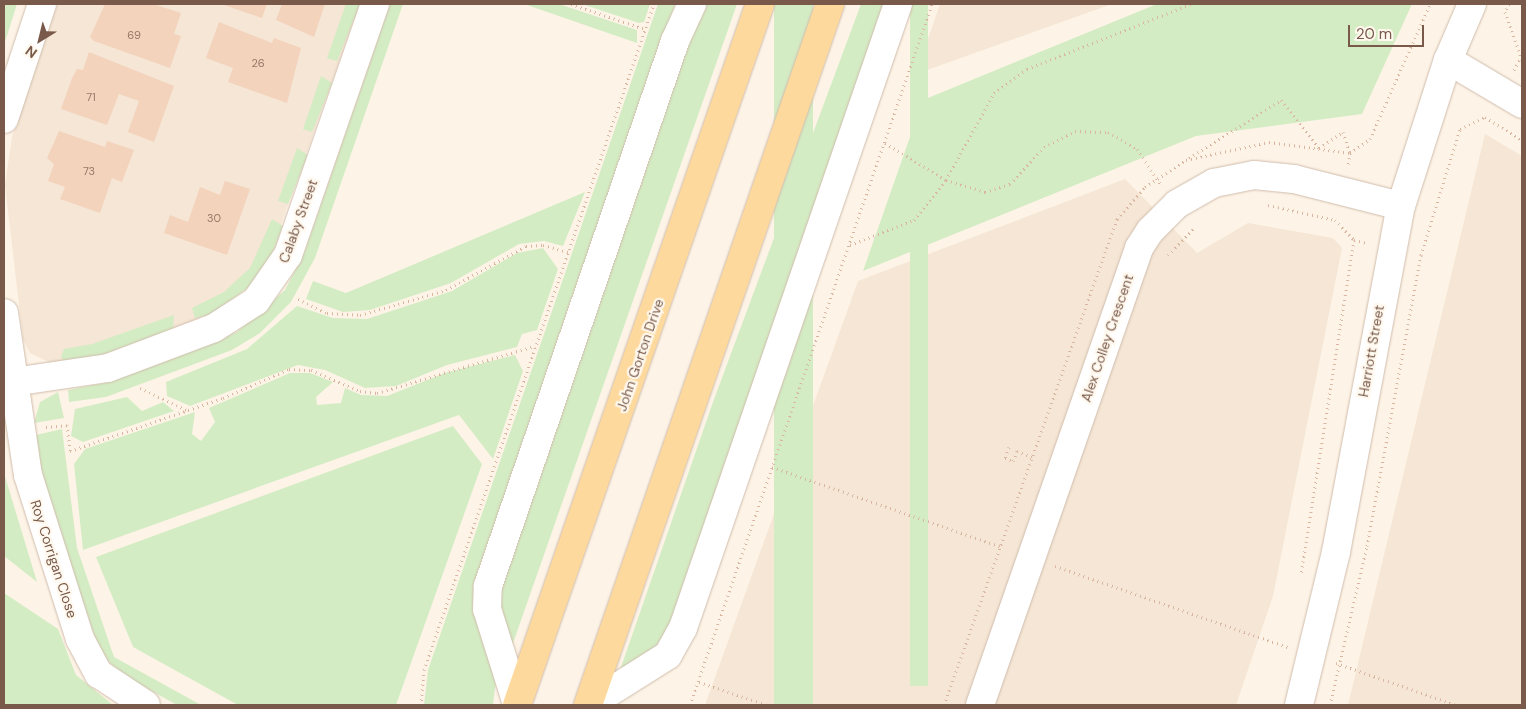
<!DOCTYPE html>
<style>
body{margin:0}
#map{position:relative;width:1526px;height:709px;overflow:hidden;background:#fdf4e7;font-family:"DM Sans",sans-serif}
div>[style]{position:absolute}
.residential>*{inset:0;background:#f5e6d5}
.green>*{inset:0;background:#d4ecc4;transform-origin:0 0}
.building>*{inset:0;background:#f4d3bd}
.path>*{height:3px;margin-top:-1.5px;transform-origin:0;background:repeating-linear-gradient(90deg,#d9b6a0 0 1px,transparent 0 5px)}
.roads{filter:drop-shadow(0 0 1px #d0bcac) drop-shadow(0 0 1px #d0bcac)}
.minor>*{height:28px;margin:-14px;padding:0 14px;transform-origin:14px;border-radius:14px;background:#fff}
.major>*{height:28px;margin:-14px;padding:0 14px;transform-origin:14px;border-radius:14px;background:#fed99d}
span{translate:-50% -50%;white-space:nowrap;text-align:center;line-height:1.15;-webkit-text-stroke:4.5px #fff8ee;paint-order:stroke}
.number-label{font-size:11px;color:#987867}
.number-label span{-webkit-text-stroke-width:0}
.street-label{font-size:14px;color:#795a4a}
.frame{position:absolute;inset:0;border:5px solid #795a4a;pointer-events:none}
.north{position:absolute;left:15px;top:15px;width:50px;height:50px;-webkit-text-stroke:4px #fff8ee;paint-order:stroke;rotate:216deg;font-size:14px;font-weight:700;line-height:20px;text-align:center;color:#795a4a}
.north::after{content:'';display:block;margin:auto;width:18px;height:22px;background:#795a4a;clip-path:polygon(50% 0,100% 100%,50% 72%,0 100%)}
.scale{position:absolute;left:1348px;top:25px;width:76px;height:22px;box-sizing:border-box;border:2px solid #795a4a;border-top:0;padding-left:6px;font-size:15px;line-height:18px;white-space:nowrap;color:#795a4a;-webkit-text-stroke:4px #fff8ee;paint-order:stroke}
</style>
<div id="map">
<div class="residential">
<div style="clip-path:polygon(57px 4px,360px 4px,265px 268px,197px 320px,99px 356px,51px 363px,30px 353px,23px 339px,5px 185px,12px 137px)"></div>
<div style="clip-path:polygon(940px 4px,1112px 4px,916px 74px)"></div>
<div style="clip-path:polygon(1485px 134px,1522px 156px,1522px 705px,1348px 705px)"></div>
<div style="clip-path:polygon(1125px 179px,1197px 253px,1248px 223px,1333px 238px,1342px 248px,1273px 596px,1236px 705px,705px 705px,858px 281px)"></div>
</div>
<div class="green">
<div style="clip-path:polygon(4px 4px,17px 4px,4px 45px)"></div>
<div style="clip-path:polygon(346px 4px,360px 4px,337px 61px,327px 58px)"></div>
<div style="clip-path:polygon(390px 4px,403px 4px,315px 258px,291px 302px,260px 333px,232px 350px,106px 397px,69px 402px,68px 390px,109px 382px,237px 332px,285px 290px,305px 251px)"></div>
<div style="clip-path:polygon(524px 4px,559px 4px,637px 30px,637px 43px)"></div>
<div style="clip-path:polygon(582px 4px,643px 5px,650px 4px,644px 22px,639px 23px)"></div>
<div style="clip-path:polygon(658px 4px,675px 4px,474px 592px,496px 680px,493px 705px,424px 705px,428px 670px)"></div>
<div style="clip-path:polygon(699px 4px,737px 4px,512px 646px,497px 599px)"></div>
<div style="left:774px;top:4px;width:39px;height:742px"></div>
<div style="clip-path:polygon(861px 4px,886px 4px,666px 640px,620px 670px,713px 402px)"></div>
<div style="left:910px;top:4px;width:18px;height:682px"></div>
<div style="clip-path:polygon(1157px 4px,1412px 4px,1362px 114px,1196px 136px,863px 271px,923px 100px)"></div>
<div style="clip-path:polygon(321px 76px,332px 83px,312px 132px,303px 129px)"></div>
<div style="clip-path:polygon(297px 148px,308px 155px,288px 204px,278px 201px)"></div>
<div style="clip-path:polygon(585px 192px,563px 246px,544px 241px,519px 244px,451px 283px,370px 310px,343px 312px,306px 299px,313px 281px,346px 293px)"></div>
<div style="clip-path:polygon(272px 219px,283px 226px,271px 257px,253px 284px,210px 315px,195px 318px,192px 308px,224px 292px,250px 268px)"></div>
<div style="clip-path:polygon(543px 248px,558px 269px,537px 330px,522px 334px,517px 347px,447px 365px,396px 386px,365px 388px,325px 370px,298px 365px,190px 406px,167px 396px,166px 382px,247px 349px,297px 306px,333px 318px,367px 319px,452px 291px,517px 253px)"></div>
<div style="clip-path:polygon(174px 315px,173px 329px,99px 356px,65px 362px,61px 357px,64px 349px,92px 344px)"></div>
<div style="clip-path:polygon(515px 355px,523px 371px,493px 459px,459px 415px,83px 550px,74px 464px,85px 449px,195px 412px,192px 434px,201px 441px,215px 422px,209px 408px,290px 373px,310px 373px,333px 382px,316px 397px,317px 405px,341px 403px,345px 388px,361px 395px,387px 396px,445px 373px)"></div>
<div style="clip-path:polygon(58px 392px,64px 418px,34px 423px,40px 402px)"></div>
<div style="clip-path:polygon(127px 397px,142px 411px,163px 402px,174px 411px,83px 442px,71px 436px,75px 409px)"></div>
<div style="clip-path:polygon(453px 426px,482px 464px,396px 705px,238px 705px,133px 647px,96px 557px)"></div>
<div style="clip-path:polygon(62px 429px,77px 548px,114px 657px,201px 705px,177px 705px,123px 675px,107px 660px,95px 637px,51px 511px,39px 458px,36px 435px)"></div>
<div style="clip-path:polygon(4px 471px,4px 473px,37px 582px,4px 556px)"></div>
<div style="clip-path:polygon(4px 593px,58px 629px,76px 675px,113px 705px,4px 705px)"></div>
</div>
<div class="building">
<div style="clip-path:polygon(105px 4px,153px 4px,181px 13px,174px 34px,181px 36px,170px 68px,94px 41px,90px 37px)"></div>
<div style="clip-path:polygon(221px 4px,267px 4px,262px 18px)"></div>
<div style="clip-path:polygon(282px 4px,325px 4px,314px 37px,276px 20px)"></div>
<div style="clip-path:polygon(219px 22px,272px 43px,274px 38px,301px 48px,287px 103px,228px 82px,233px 68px,206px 58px)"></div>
<div style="clip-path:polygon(89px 52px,174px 86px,154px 142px,128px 132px,139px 101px,119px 94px,107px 125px,61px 109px,72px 78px,77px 69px,83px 70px)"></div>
<div style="clip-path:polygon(59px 131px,105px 147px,107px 141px,134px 150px,122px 182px,112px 178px,100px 213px,60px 199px,65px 187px,48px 181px,54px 164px,47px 158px)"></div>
<div style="clip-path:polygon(225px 181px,250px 189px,227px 255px,164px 233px,170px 215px,188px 222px,200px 187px,220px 195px)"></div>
</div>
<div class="path">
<div style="left:571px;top:4px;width:78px;rotate:18.7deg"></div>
<div style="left:1509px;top:4px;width:9px;rotate:117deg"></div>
<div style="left:1505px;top:12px;width:51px;rotate:70.5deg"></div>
<div style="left:1514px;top:70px;width:13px;rotate:-61deg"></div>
<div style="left:885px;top:143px;width:71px;rotate:31.2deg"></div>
<div style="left:946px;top:180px;width:41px;rotate:17.1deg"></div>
<div style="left:985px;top:192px;width:26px;rotate:-18deg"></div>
<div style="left:1010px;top:184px;width:50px;rotate:-47.4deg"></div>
<div style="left:1044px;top:147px;width:35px;rotate:-27deg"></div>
<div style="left:1075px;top:131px;width:33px;rotate:2deg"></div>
<div style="left:1108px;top:132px;width:34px;rotate:30deg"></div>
<div style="left:1137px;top:149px;width:43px;rotate:56.3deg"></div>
<div style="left:1189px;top:158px;width:109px;rotate:-32.2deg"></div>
<div style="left:1281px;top:100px;width:61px;rotate:51.6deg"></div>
<div style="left:1319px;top:148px;width:29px;rotate:-34deg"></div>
<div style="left:1343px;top:132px;width:22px;rotate:72deg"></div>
<div style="left:1350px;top:153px;width:13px;rotate:99deg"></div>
<div style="left:1268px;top:205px;width:69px;rotate:12.6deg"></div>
<div style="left:1335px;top:220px;width:28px;rotate:46deg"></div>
<div style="left:1354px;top:240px;width:339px;rotate:99deg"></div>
<div style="left:1354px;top:240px;width:13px;rotate:13deg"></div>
<div style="left:850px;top:245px;width:69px;rotate:-21.3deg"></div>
<div style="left:914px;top:220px;width:51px;rotate:-51.3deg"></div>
<div style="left:946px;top:180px;width:99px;rotate:-61.1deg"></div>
<div style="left:994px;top:93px;width:41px;rotate:-36deg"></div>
<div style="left:1027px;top:69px;width:176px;rotate:-21.6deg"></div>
<div style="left:1168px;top:255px;width:39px;rotate:-46deg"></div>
<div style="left:298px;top:299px;width:32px;rotate:26deg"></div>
<div style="left:327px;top:313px;width:33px;rotate:3deg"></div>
<div style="left:360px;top:315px;width:90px;rotate:-16.2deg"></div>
<div style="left:446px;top:290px;width:91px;rotate:-28.8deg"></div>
<div style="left:526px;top:246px;width:17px;rotate:-3deg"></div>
<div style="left:543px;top:245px;width:26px;rotate:16deg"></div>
<div style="left:140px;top:388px;width:52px;rotate:25.1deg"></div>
<div style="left:46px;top:427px;width:21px;rotate:-5deg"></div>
<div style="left:67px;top:425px;width:26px;rotate:83deg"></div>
<div style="left:70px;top:451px;width:162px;rotate:-19.1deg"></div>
<div style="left:223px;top:398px;width:72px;rotate:-23.7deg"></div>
<div style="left:289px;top:369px;width:22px;rotate:3deg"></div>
<div style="left:311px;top:370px;width:53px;rotate:23.2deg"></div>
<div style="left:360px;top:391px;width:17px;rotate:7deg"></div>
<div style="left:377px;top:393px;width:165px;rotate:-16.6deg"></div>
<div style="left:1009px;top:447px;width:12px;rotate:110deg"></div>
<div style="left:1005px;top:458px;width:9px;rotate:21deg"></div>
<div style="left:1013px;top:461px;width:11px;rotate:-68deg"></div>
<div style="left:1017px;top:451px;width:16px;rotate:22deg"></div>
<div style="left:772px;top:467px;width:244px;rotate:19.2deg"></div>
<div style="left:1055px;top:566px;width:247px;rotate:19.2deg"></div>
<div style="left:1336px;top:663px;width:127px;rotate:19.3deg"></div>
<div style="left:699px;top:682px;width:72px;rotate:18.7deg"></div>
<div style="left:421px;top:705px;width:35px;rotate:-85deg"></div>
<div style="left:424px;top:670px;width:705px;rotate:-70.95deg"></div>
<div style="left:690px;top:705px;width:742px;rotate:-70.95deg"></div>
<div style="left:944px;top:705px;width:516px;rotate:-70.41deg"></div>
<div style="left:1117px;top:219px;width:43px;rotate:-48.8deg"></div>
<div style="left:1145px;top:187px;width:49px;rotate:-33.4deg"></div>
<div style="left:1186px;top:160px;width:85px;rotate:-12.2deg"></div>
<div style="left:1269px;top:142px;width:82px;rotate:7.7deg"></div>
<div style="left:1350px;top:153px;width:24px;rotate:-35deg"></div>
<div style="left:1370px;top:139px;width:148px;rotate:-66deg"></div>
<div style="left:1330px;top:705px;width:163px;rotate:-76.9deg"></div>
<div style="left:1367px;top:546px;width:296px;rotate:-79.5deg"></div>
<div style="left:1421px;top:255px;width:132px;rotate:-72.8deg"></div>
<div style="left:1460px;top:129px;width:28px;rotate:-26deg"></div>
<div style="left:1485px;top:117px;width:44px;rotate:31.9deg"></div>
</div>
<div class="roads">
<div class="minor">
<div style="left:1448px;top:60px;width:86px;rotate:30.7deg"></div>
<div style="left:4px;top:119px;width:121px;rotate:-71.7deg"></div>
<div style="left:4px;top:313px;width:164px;rotate:81.6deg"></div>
<div style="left:28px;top:475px;width:172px;rotate:72.4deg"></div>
<div style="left:80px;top:639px;width:40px;rotate:62deg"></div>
<div style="left:99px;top:674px;width:56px;rotate:33.4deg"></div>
<div style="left:13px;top:382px;width:96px;rotate:-8.4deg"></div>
<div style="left:108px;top:368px;width:113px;rotate:-20.7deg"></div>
<div style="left:214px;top:328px;width:50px;rotate:-32.7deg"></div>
<div style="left:256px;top:301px;width:56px;rotate:-55.2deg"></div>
<div style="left:288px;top:255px;width:266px;rotate:-70.9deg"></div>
<div style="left:517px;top:704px;width:100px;rotate:-107.5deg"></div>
<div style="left:487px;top:609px;width:23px;rotate:-88deg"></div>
<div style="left:488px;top:586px;width:576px;rotate:-71.06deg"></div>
<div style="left:675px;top:41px;width:41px;rotate:-65.3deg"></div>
<div style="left:589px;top:705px;width:93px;rotate:-32.3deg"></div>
<div style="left:668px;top:655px;width:31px;rotate:-61deg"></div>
<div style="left:683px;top:628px;width:660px;rotate:-70.99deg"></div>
<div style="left:980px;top:705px;width:484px;rotate:-70.8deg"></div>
<div style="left:1139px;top:248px;width:20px;rotate:-57deg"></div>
<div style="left:1150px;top:231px;width:38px;rotate:-45deg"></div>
<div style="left:1177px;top:204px;width:43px;rotate:-29.6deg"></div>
<div style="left:1214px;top:183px;width:41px;rotate:-11.3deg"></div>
<div style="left:1254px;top:175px;width:40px;rotate:5.7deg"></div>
<div style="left:1294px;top:179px;width:110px;rotate:14.2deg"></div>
<div style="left:1299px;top:705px;width:157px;rotate:-76.4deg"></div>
<div style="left:1336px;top:552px;width:352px;rotate:-79.4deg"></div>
<div style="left:1401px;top:206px;width:153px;rotate:-72.2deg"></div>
<div style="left:1448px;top:60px;width:61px;rotate:-66.8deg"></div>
</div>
<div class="major">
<div style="left:517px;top:705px;width:742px;rotate:-70.88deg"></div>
<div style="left:588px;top:705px;width:742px;rotate:-70.95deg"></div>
</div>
</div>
<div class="number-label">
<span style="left:134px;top:35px">69</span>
<span style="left:258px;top:63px">26</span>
<span style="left:91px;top:97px">71</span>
<span style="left:89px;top:171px">73</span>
<span style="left:214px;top:218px">30</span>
</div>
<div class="street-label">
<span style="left:298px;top:221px;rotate:-70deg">Calaby Street</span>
<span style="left:1107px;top:338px;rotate:-71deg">Alex Colley Crescent</span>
<span style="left:1371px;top:351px;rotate:-80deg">Harriott Street</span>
<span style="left:640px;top:355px;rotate:-71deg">John Gorton Drive</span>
<span style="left:54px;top:559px;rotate:72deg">Roy Corrigan Close</span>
</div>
<div class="frame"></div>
<div class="north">N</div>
<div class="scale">20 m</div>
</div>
